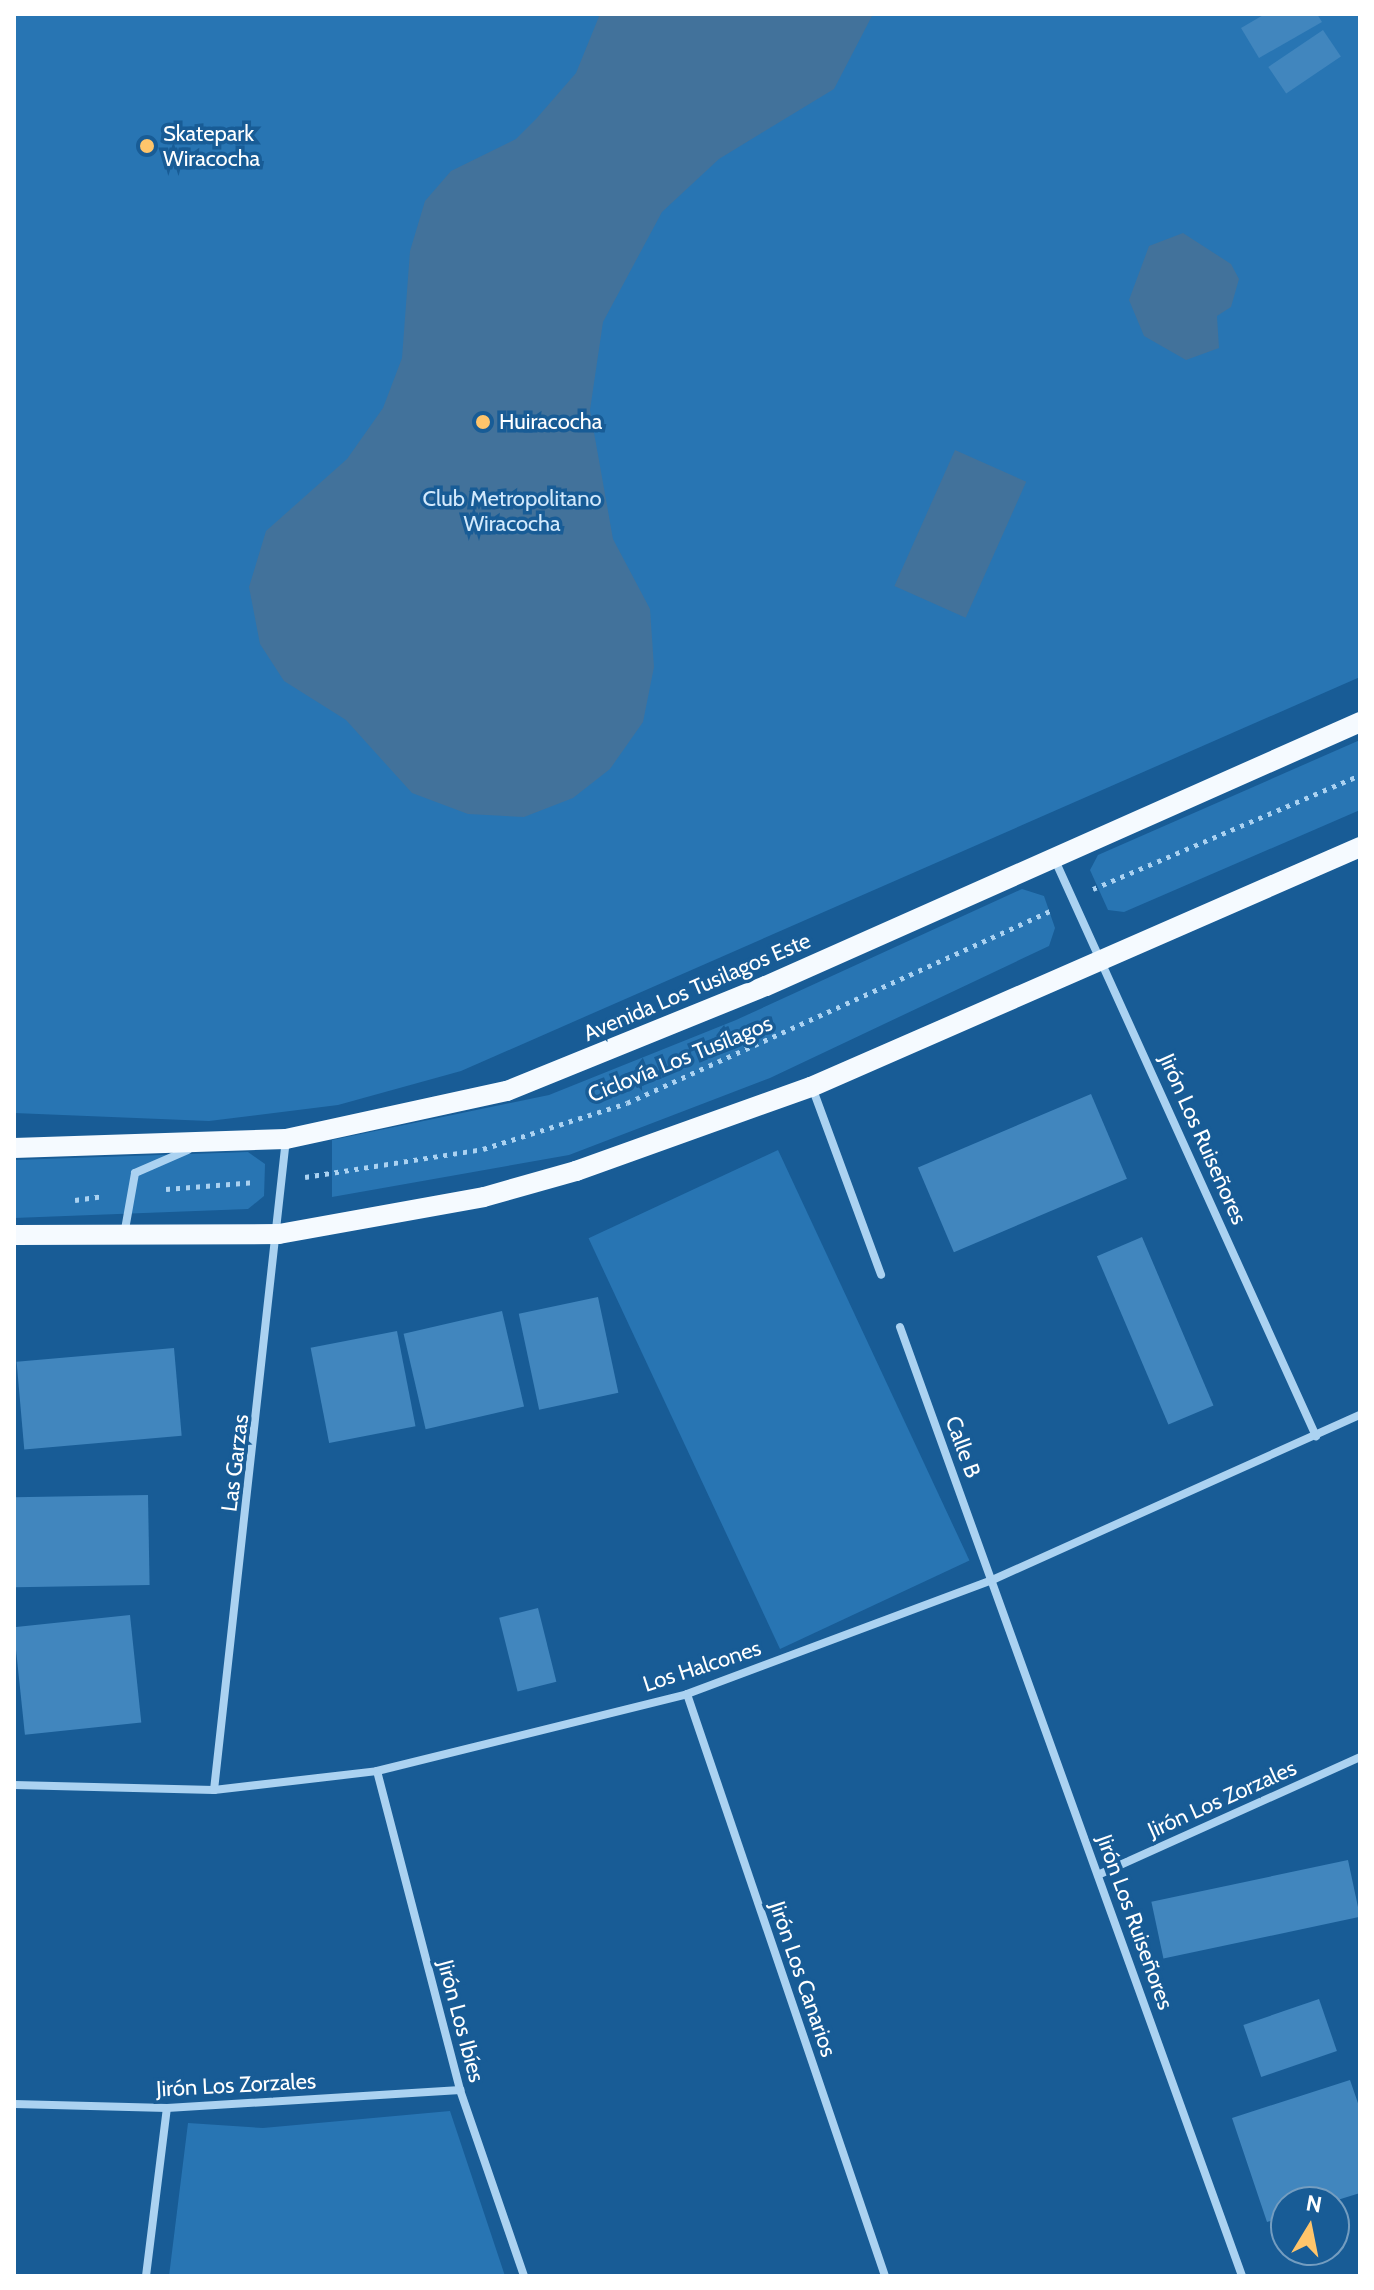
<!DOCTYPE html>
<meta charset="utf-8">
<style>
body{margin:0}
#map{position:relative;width:1374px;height:2290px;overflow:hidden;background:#185c96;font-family:Cabin,sans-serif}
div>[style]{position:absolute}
.green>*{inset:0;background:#2875b3;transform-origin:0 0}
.water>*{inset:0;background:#42729b;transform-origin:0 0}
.building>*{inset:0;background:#4186be;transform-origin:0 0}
.path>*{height:5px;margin-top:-2.5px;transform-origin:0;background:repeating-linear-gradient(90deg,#abd2f1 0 4px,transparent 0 10px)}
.street>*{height:8px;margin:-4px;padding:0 4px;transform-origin:4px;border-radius:4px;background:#abd2f1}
.primary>*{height:20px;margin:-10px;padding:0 10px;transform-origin:10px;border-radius:10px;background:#f5faff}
.dots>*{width:22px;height:22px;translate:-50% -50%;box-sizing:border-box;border:4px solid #185c96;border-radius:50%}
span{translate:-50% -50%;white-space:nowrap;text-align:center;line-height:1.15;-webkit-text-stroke:7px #185c96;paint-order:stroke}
.poi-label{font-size:22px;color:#fff}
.left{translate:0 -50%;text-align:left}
.park-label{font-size:22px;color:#d2e9fc}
.street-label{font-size:22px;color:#fff}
.frame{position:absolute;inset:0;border:16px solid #fff;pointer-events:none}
.north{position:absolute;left:1270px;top:2186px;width:80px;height:80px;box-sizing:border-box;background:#185c96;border:2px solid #749dc0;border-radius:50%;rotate:10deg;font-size:22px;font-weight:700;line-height:32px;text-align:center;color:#fff}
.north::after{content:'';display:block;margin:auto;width:28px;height:36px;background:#ffc56b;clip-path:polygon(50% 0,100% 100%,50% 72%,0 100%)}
</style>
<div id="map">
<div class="green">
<div style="clip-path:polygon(14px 14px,1360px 14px,1360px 677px,461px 1071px,338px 1105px,209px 1121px,14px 1113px)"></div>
<div style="clip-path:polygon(1360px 740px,1360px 810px,1124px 912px,1108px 910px,1090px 870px,1098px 855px)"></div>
<div style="clip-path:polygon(1022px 889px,1044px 896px,1055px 928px,1049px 946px,770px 1078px,569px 1155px,332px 1197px,332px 1140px,549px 1095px,736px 1020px)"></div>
<div style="left:778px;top:1150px;width:453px;height:209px;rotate:65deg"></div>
<div style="clip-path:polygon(248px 1152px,265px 1164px,264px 1196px,248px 1209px,14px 1218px,14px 1160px)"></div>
<div style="clip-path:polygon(450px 2111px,505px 2276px,169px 2276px,188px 2123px,263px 2128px)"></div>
</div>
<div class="water">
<div style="clip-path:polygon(600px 14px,873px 14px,834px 89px,719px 159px,662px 212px,603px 322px,590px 410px,613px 539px,650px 609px,654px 667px,643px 722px,610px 769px,573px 798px,524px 817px,468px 814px,412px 793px,346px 720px,284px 681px,260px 644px,249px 587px,266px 531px,347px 459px,383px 408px,402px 358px,410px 251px,425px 201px,451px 171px,516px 139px,536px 119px,576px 73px)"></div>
<div style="clip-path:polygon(1183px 233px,1231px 264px,1239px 279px,1231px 307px,1217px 316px,1219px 348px,1186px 360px,1144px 336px,1129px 300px,1149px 246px)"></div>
<div style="left:955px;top:450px;width:78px;height:149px;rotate:24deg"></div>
</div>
<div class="building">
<div style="clip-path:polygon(1265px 14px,1317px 14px,1322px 22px,1259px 58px,1241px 28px)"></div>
<div style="left:1323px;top:30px;width:32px;height:66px;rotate:56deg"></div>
<div style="left:1091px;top:1094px;width:92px;height:188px;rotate:67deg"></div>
<div style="left:1142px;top:1237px;width:183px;height:49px;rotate:67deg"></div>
<div style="left:598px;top:1297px;width:98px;height:81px;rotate:78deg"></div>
<div style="left:502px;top:1311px;width:98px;height:101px;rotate:77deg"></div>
<div style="left:397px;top:1331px;width:97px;height:88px;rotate:79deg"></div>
<div style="left:174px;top:1348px;width:88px;height:158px;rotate:85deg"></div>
<div style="left:148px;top:1495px;width:90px;height:134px;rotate:89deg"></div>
<div style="left:538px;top:1608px;width:76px;height:40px;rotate:76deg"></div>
<div style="left:130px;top:1615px;width:108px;height:117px;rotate:84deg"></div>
<div style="left:1348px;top:1860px;width:58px;height:201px;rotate:78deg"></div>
<div style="left:1319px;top:1999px;width:55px;height:80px;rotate:71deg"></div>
<div style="clip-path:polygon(1350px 2080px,1360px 2109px,1360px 2193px,1331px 2202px,1286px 2202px,1286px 2216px,1267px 2222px,1232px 2118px)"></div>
</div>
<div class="path">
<div style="left:1093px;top:889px;width:290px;rotate:-23.1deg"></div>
<div style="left:305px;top:1177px;width:180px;rotate:-8.9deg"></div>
<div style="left:483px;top:1149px;width:151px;rotate:-17.7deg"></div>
<div style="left:627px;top:1103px;width:467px;rotate:-24.4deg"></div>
<div style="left:166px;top:1189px;width:90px;rotate:-4.4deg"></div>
<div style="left:75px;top:1200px;width:29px;rotate:-8deg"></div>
</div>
<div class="street">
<div style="left:1054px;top:858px;width:635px;rotate:65.62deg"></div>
<div style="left:812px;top:1087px;width:200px;rotate:69.8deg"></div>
<div style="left:124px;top:1235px;width:63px;rotate:-79.9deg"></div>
<div style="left:135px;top:1173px;width:58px;rotate:-23.5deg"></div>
<div style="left:900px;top:1327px;width:1009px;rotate:70.18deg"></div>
<div style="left:687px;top:1694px;width:615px;rotate:71.21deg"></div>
<div style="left:377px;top:1771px;width:330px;rotate:75.4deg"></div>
<div style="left:460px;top:2090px;width:197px;rotate:71deg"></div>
<div style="left:14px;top:1785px;width:200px;rotate:1.4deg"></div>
<div style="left:214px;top:1790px;width:164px;rotate:-6.6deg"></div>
<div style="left:377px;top:1771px;width:319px;rotate:-13.9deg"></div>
<div style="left:687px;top:1694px;width:323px;rotate:-20.5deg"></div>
<div style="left:990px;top:1581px;width:406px;rotate:-24.2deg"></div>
<div style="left:214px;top:1790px;width:655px;rotate:-83.69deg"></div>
<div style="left:1100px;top:1874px;width:285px;rotate:-24.2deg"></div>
<div style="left:14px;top:2104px;width:153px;rotate:1.5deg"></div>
<div style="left:167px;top:2108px;width:294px;rotate:-3.5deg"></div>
<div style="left:146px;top:2276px;width:169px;rotate:-82.9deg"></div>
</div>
<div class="primary">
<div style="left:14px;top:1148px;width:272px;rotate:-1.9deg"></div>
<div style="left:286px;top:1139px;width:226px;rotate:-12.3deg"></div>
<div style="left:507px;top:1091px;width:279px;rotate:-22.1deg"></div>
<div style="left:766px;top:986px;width:650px;rotate:-23.96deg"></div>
<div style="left:14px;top:1235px;width:265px;rotate:-0.2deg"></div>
<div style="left:279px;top:1234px;width:208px;rotate:-10.2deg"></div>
<div style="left:484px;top:1197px;width:96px;rotate:-15.8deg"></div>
<div style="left:576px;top:1171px;width:250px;rotate:-19.7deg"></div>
<div style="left:811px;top:1087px;width:599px;rotate:-23.61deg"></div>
</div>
<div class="dots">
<div style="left:147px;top:146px;background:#ffc56b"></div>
<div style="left:483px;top:422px;background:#ffc56b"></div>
</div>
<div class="poi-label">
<span class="left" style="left:163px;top:146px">Skatepark<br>Wiracocha</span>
<span class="left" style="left:499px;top:422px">Huiracocha</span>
</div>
<div class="park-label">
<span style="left:512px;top:511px">Club Metropolitano<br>Wiracocha</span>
</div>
<div class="street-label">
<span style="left:697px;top:987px;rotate:-23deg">Avenida Los Tusilagos Este</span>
<span style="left:680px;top:1059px;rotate:-22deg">Ciclovía Los Tusílagos</span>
<span style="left:1203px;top:1139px;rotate:66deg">Jirón Los Ruiseñores</span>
<span style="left:963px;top:1447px;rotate:70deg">Calle B</span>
<span style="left:235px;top:1463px;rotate:-83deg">Las Garzas</span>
<span style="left:702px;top:1666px;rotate:-18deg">Los Halcones</span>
<span style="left:1222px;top:1799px;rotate:-24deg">Jirón Los Zorzales</span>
<span style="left:1135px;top:1922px;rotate:70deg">Jirón Los Ruiseñores</span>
<span style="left:803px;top:1979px;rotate:71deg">Jirón Los Canarios</span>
<span style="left:461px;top:2021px;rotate:75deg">Jirón Los Ibíes</span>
<span style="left:236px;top:2085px;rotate:-3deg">Jirón Los Zorzales</span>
</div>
<div class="frame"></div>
<div class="north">N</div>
</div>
